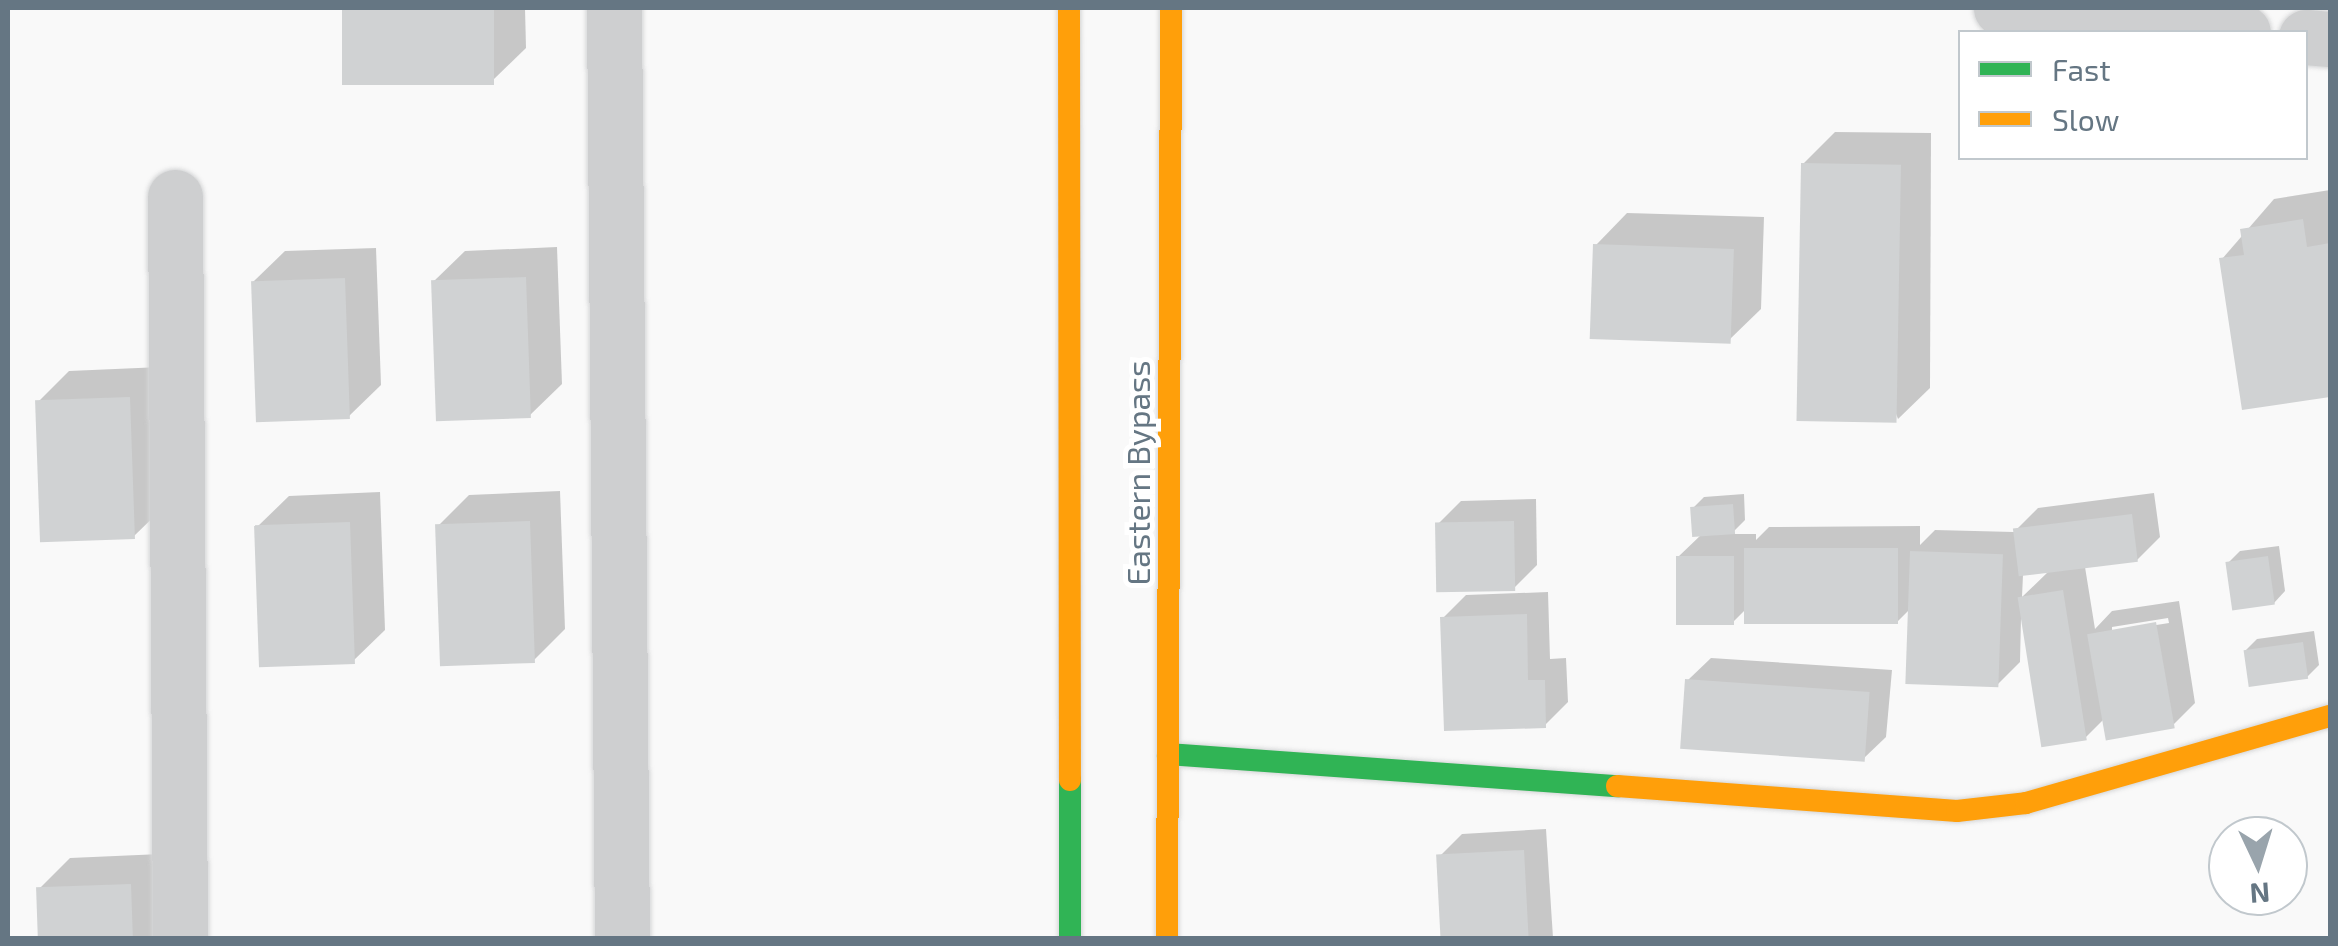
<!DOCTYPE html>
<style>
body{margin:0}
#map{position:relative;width:2338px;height:946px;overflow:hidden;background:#f9f9f9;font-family:"Exo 2",sans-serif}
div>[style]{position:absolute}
.shadow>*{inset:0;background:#0003}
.building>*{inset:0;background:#d0d2d3;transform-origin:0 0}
.roads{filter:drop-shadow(0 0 2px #d5d6d7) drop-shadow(0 0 2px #d5d6d7)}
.street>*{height:55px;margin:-27.5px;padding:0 27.5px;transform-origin:27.5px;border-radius:27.5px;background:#cecfd0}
.fast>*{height:22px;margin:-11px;padding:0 11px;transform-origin:11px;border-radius:11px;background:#30b455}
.slow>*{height:22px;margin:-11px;padding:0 11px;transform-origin:11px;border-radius:11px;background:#ff9f0a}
span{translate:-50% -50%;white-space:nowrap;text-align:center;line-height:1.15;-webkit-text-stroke:10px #fff;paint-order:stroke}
.street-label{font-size:32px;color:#657683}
.frame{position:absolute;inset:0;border:10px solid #657683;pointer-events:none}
.legend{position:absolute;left:1958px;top:30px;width:350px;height:130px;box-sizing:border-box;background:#fff;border:2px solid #c1c8cd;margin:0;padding:12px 18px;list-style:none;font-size:30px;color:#657683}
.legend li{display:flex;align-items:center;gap:20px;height:50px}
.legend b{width:50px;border:2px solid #c1c8cd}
.north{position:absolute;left:2208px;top:816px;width:100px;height:100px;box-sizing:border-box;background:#fff;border:2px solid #c1c8cd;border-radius:50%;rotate:176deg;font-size:28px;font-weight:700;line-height:40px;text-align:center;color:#657683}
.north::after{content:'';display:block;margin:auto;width:35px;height:45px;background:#99a4ac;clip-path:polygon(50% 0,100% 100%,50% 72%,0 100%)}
</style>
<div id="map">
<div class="shadow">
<div style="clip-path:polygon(345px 8px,525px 8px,526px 48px,494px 79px,346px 83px)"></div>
<div style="clip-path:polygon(1835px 132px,1931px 133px,1930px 388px,1898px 419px,1803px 164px)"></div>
<div style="clip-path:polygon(2330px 190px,2330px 395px,2244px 408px,2222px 259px,2274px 199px)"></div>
<div style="clip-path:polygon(1627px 213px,1764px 217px,1761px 309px,1729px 340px,1596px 245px)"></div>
<div style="clip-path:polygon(557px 247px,562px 384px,530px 415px,433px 282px,465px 251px)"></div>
<div style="clip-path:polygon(376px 248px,381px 385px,349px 416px,253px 282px,285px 251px)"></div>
<div style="clip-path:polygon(161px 367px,166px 505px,134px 536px,38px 402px,69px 371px)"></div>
<div style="clip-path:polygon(560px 491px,565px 629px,534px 660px,438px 526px,469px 495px)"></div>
<div style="clip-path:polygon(380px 492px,385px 630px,353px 661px,257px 527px,289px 496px)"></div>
<div style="clip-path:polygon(evenodd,2154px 493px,2160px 537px,2137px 560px,2085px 567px,2095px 629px,2112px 611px,2179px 601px,2195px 703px,2172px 726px,2103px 720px,2085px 738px,2021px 618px,2020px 662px,1997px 685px,1911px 608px,1897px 622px,1747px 608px,1733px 622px,1678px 557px,1702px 534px,1693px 508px,1704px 497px,1744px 494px,1745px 520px,1731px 534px,1756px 534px,1756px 540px,1769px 527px,1920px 526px,1920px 545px,1935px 530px,2014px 532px,2038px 508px,2154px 493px,2048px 572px,2022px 597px,2023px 575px,2048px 572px,2154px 493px,2168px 618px,2169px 623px,2112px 632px,2112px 627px,2168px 618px)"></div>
<div style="clip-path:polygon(1536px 499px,1537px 565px,1514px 588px,1438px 524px,1461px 501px)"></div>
<div style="clip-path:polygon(2279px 546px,2285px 591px,2274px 603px,2228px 563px,2240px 551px)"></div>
<div style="clip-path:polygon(1548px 592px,1550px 659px,1566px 658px,1568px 702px,1545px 725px,1443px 618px,1466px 595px)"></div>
<div style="clip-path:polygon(2314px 631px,2319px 665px,2307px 677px,2246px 650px,2257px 639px)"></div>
<div style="clip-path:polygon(1711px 658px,1892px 670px,1886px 737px,1863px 759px,1688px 680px)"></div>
<div style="clip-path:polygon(1546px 829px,1553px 938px,1444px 938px,1439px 857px,1462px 834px)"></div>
<div style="clip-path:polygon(161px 854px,164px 938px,41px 938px,39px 889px,70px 858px)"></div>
</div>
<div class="building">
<div style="left:342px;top:8px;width:152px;height:77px"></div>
<div style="left:1801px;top:163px;width:100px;height:258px;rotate:1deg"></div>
<div style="clip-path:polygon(2303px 219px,2307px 247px,2330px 243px,2330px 397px,2242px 410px,2219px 258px,2244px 255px,2240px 229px)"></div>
<div style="left:1593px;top:244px;width:141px;height:95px;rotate:2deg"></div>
<div style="left:526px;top:277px;width:141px;height:95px;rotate:88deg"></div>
<div style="left:345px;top:278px;width:141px;height:94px;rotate:88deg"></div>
<div style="left:130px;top:397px;width:142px;height:95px;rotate:88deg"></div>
<div style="left:1733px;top:504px;width:30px;height:43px;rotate:86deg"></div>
<div style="left:2132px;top:514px;width:48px;height:120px;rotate:83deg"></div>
<div style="left:530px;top:521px;width:142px;height:95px;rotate:88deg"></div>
<div style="left:1514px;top:521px;width:70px;height:79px;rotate:89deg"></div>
<div style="left:350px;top:522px;width:142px;height:96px;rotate:88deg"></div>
<div style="left:1898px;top:548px;width:76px;height:154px;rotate:90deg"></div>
<div style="left:1910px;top:551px;width:93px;height:133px;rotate:2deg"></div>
<div style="left:1676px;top:556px;width:58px;height:69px"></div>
<div style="left:2268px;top:556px;width:49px;height:43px;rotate:82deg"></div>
<div style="left:2063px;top:590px;width:152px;height:46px;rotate:81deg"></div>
<div style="clip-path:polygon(1527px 614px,1528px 680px,1545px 680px,1546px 728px,1444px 731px,1440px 617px)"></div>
<div style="left:2156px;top:622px;width:108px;height:70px;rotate:80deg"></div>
<div style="left:2303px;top:642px;width:37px;height:60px;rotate:82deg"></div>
<div style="left:1685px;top:679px;width:185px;height:70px;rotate:4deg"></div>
<div style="left:1524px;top:850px;width:88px;height:88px;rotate:87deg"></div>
<div style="left:131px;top:884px;width:54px;height:95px;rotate:88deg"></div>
</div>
<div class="roads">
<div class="street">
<div style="left:614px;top:8px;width:930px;rotate:89.51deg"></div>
<div style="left:2001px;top:8px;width:243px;rotate:5.7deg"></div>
<div style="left:2306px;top:37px;width:24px;rotate:5deg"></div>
<div style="left:175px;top:197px;width:741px;rotate:89.61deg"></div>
</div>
<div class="fast">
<div style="left:1168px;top:754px;width:450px;rotate:4.1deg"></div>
<div style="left:1070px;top:780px;width:158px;rotate:90deg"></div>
</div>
<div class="slow">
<div style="left:1069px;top:8px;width:772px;rotate:89.93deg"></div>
<div style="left:1617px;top:786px;width:341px;rotate:4.2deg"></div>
<div style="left:1957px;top:811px;width:69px;rotate:-6.6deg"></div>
<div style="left:2026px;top:803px;width:316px;rotate:-16deg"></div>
<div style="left:1167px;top:938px;width:930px;rotate:-89.75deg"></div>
</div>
</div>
<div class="street-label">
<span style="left:1137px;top:473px;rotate:-90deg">Eastern Bypass</span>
</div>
<div class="frame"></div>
<ul class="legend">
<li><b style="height:12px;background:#30b455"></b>Fast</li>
<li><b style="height:12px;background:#ff9f0a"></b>Slow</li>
</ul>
<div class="north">N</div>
</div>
